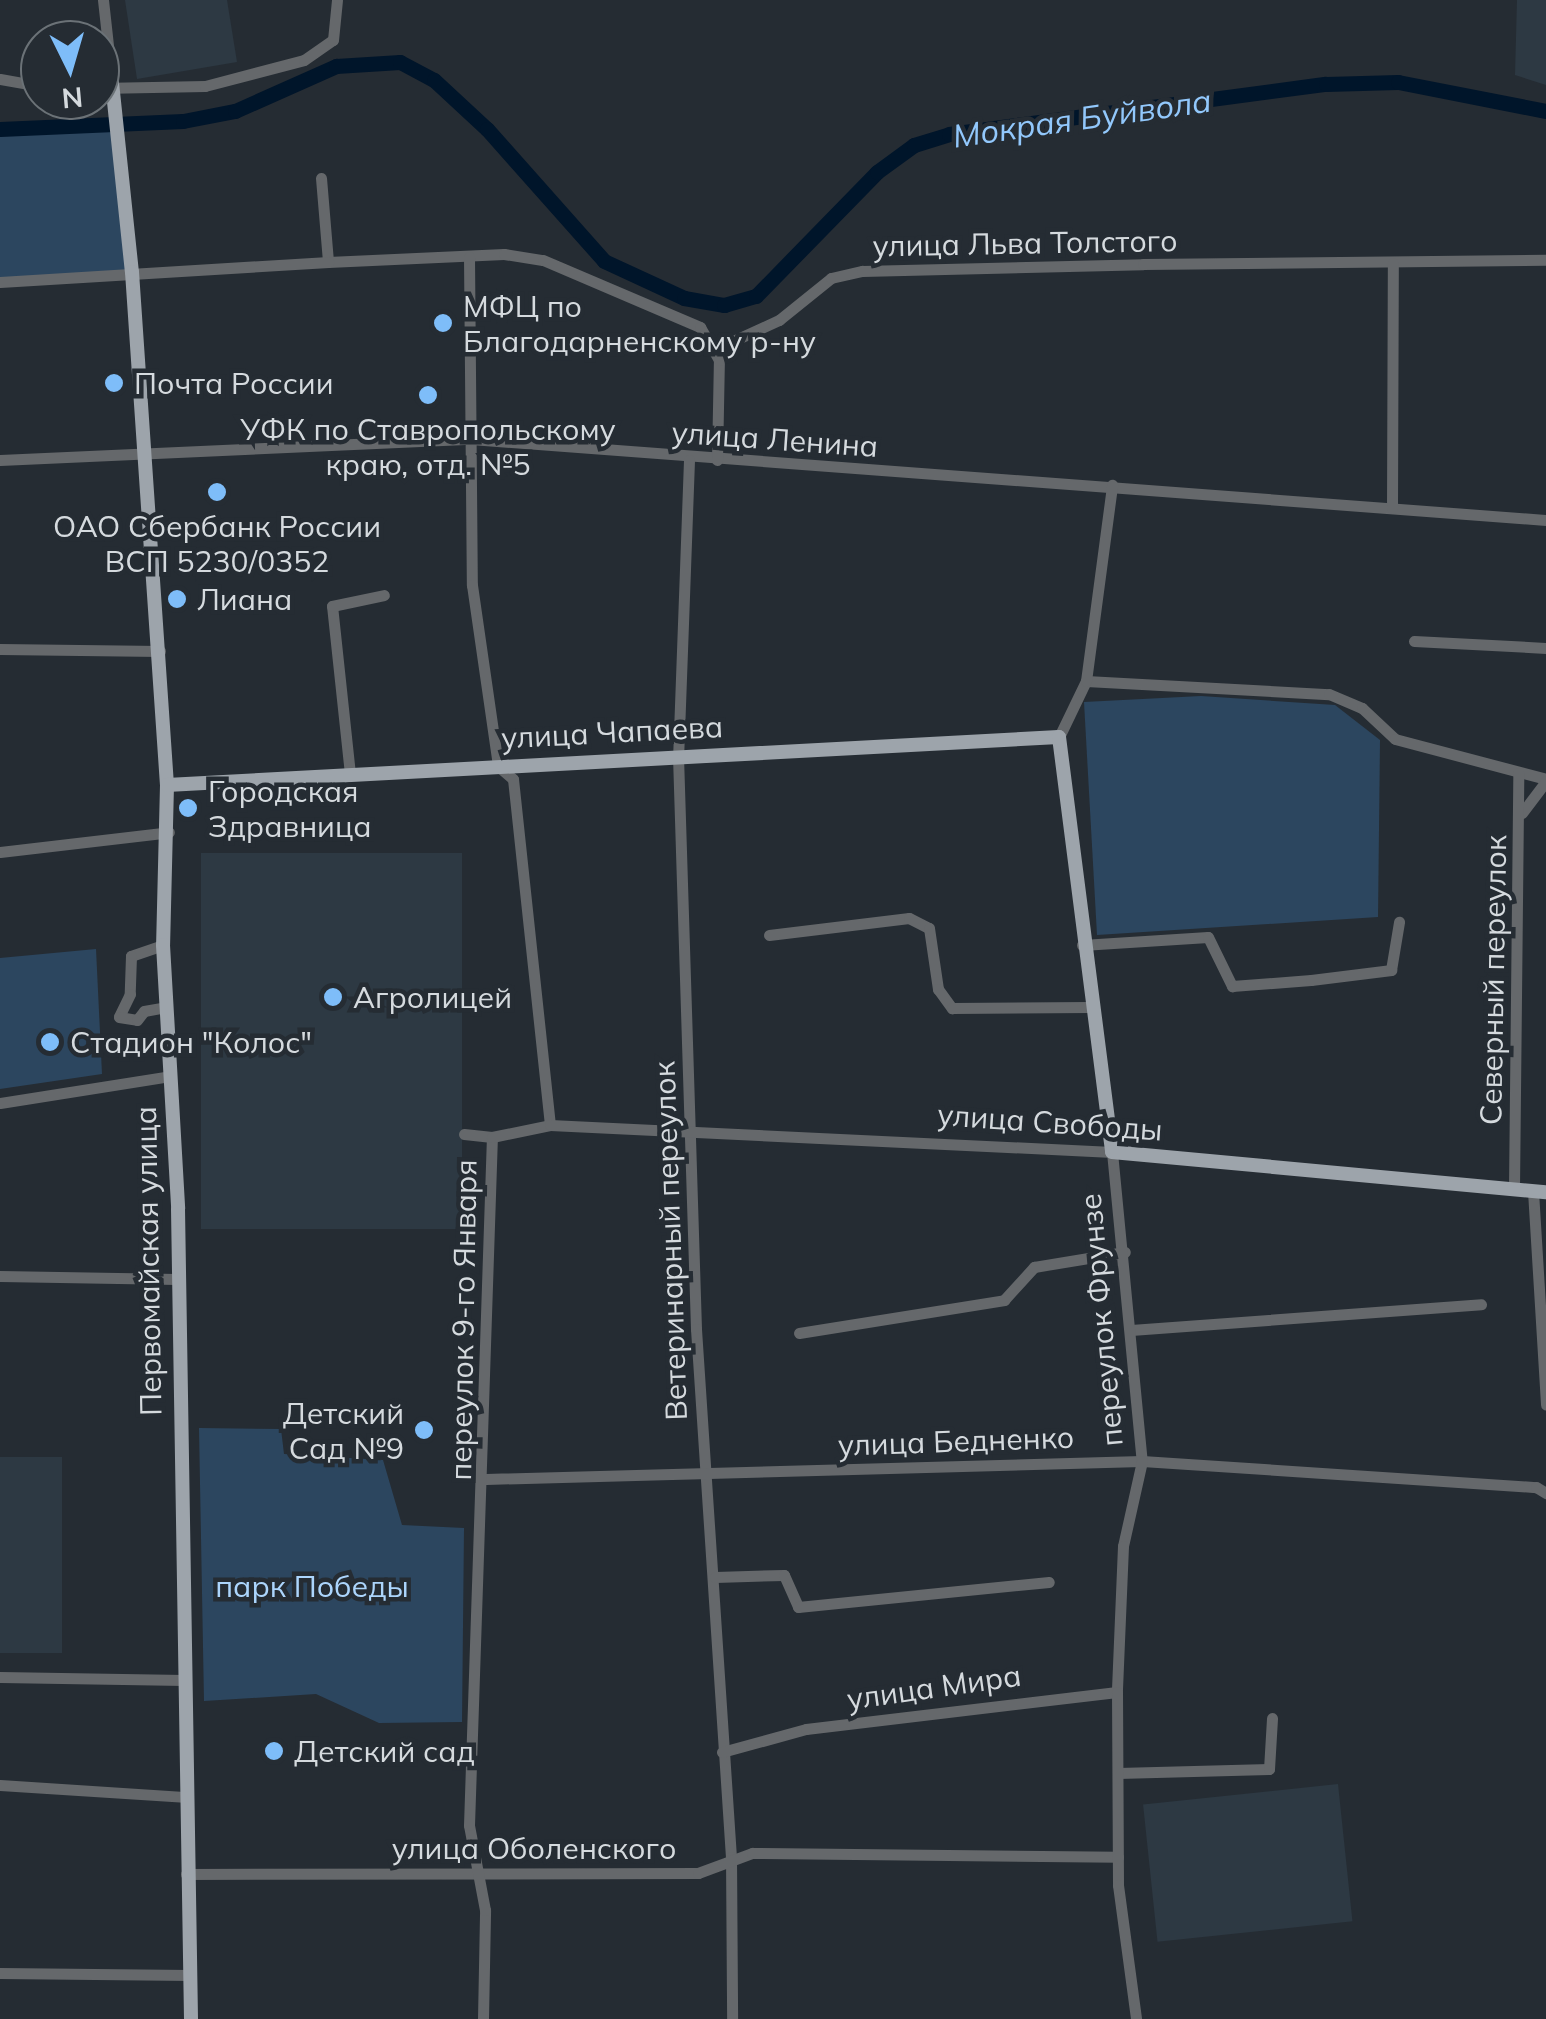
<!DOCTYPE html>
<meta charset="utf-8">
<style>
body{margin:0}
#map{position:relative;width:1546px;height:2019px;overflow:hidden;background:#252c33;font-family:Mulish,sans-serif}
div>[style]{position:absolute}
.built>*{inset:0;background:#2d3943;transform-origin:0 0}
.green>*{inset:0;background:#2c465f}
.river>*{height:15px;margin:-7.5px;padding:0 7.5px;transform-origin:7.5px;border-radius:7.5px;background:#00152a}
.minor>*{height:11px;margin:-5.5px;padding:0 5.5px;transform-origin:5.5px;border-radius:5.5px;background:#65686b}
.major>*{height:14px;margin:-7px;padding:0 7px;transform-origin:7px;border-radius:7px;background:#9da4ab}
.dots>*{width:28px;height:28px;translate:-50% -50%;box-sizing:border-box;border:5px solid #252c33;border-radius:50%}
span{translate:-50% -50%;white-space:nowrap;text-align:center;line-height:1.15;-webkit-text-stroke:9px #252c33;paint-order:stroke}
.street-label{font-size:30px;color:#d5dade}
.poi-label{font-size:30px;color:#d5dade}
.left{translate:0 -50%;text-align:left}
.right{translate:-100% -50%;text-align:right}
.park-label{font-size:30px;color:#acd5fc}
.water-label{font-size:32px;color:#92c8fc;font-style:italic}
.north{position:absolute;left:20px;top:20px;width:100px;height:100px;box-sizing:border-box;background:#252c33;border:2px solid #6b7277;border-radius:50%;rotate:175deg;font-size:28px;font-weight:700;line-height:40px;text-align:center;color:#d5dade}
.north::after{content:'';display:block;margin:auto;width:35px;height:45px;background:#7ebdf9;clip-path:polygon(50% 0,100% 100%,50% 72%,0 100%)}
</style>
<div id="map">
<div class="built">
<div style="clip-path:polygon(125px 0,227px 0,237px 62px,137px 79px)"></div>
<div style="clip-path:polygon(1517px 0,1546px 0,1546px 85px,1515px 75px)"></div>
<div style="left:462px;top:853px;width:376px;height:261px;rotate:90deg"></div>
<div style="left:0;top:1457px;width:62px;height:196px"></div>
<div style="left:1338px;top:1784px;width:138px;height:196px;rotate:84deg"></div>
</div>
<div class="green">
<div style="clip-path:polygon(111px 129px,129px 270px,0 279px,0 134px)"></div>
<div style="clip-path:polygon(1201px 696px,1335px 705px,1380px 740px,1378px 917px,1097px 935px,1084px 702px)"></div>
<div style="clip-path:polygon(96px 949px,102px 1074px,0 1089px,0 958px)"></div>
<div style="clip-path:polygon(199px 1428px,281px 1429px,284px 1454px,383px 1460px,402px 1525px,464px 1528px,462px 1722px,379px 1723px,316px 1694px,204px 1701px)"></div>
</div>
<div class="river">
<div style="left:0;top:129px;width:183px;rotate:-2.5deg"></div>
<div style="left:183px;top:121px;width:53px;rotate:-10.9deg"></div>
<div style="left:235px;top:111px;width:111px;rotate:-24deg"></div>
<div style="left:336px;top:66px;width:64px;rotate:-3.6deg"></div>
<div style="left:400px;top:62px;width:38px;rotate:28deg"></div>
<div style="left:434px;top:80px;width:72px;rotate:42.8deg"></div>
<div style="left:487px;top:129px;width:176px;rotate:48.4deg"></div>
<div style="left:604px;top:261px;width:88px;rotate:24.8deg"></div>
<div style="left:684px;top:298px;width:41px;rotate:9.9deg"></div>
<div style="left:724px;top:305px;width:33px;rotate:-16deg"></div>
<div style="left:756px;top:296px;width:173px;rotate:-45.7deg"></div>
<div style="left:877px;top:172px;width:46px;rotate:-36.1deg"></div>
<div style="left:914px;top:145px;width:37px;rotate:-17deg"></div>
<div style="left:949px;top:134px;width:380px;rotate:-7.6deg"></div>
<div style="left:1326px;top:84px;width:72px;rotate:-1.6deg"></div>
<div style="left:1398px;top:82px;width:151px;rotate:11.1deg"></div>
</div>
<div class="minor">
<div style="left:103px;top:0;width:54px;rotate:83.7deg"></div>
<div style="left:0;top:79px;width:41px;rotate:9.9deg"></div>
<div style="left:100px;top:88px;width:105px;rotate:-1.1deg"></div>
<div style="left:205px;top:86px;width:102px;rotate:-14.7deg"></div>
<div style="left:304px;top:60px;width:35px;rotate:-35deg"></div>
<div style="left:333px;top:40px;width:40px;rotate:-84.3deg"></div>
<div style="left:321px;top:178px;width:84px;rotate:85.2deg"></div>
<div style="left:328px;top:262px;width:176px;rotate:-2.6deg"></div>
<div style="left:504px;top:254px;width:39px;rotate:9deg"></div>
<div style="left:543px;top:260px;width:171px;rotate:23.1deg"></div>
<div style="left:700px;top:327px;width:38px;rotate:60deg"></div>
<div style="left:469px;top:257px;width:328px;rotate:89.5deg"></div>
<div style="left:472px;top:585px;width:183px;rotate:81.8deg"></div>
<div style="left:498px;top:766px;width:20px;rotate:41deg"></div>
<div style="left:513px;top:779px;width:348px;rotate:83.9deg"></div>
<div style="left:0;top:282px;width:329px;rotate:-3.5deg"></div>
<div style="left:0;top:460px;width:471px;rotate:-2.6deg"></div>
<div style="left:471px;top:439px;width:1078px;rotate:4.31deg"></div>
<div style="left:689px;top:460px;width:296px;rotate:92.1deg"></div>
<div style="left:678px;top:756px;width:573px;rotate:88.2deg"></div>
<div style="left:696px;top:1329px;width:529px;rotate:86.21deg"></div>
<div style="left:731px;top:1857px;width:162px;rotate:89.6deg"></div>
<div style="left:717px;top:460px;width:100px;rotate:-88.9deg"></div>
<div style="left:719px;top:360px;width:24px;rotate:-54deg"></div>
<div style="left:733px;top:341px;width:51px;rotate:-24.5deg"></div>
<div style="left:779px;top:320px;width:67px;rotate:-38.9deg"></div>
<div style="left:831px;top:278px;width:32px;rotate:-13deg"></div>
<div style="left:862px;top:271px;width:281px;rotate:-1.4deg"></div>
<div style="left:1143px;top:264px;width:403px;rotate:-0.6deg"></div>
<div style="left:1392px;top:508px;width:245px;rotate:-89.8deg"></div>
<div style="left:1414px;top:641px;width:132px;rotate:3deg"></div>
<div style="left:0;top:649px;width:160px;rotate:0.7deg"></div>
<div style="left:1086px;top:681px;width:243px;rotate:3.1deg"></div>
<div style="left:1329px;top:694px;width:36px;rotate:23deg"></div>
<div style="left:1362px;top:708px;width:45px;rotate:43.2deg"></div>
<div style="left:1395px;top:739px;width:156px;rotate:14.8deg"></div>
<div style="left:1059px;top:737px;width:62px;rotate:-64.3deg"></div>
<div style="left:1086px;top:681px;width:198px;rotate:-82.4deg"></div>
<div style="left:350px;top:774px;width:169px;rotate:-96.1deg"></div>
<div style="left:332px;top:606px;width:53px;rotate:-11.9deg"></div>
<div style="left:1522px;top:813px;width:40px;rotate:-53deg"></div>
<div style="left:0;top:852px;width:170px;rotate:-6.7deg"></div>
<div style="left:769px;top:935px;width:141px;rotate:-6.9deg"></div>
<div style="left:909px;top:918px;width:22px;rotate:27deg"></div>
<div style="left:929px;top:928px;width:62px;rotate:81.6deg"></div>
<div style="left:938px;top:989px;width:24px;rotate:54deg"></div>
<div style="left:952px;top:1008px;width:138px;rotate:-0.4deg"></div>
<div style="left:163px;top:945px;width:34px;rotate:161deg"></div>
<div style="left:131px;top:956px;width:38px;rotate:92deg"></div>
<div style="left:130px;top:994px;width:25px;rotate:116deg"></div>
<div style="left:119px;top:1017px;width:18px;rotate:9deg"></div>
<div style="left:137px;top:1020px;width:11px;rotate:-52deg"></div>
<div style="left:144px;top:1011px;width:22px;rotate:-10deg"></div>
<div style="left:1082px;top:945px;width:126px;rotate:-3.6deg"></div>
<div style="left:1208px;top:937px;width:55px;rotate:63.9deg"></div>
<div style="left:1232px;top:986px;width:79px;rotate:-4.3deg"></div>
<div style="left:1311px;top:980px;width:81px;rotate:-7.1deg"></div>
<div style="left:1391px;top:970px;width:49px;rotate:-80.5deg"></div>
<div style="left:0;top:1103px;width:172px;rotate:-9deg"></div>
<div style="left:464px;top:1134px;width:28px;rotate:6deg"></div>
<div style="left:1514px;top:1188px;width:415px;rotate:-89.4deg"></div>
<div style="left:1533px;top:1191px;width:214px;rotate:86.5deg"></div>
<div style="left:0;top:1276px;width:177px;rotate:1deg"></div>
<div style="left:1131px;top:1330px;width:351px;rotate:-4.2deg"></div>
<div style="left:799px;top:1333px;width:208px;rotate:-9.1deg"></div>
<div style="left:1004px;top:1300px;width:45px;rotate:-47.7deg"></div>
<div style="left:1034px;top:1267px;width:92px;rotate:-9.4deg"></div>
<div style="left:486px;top:1479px;width:656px;rotate:-1.57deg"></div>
<div style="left:1142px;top:1461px;width:395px;rotate:3.8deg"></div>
<div style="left:1536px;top:1487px;width:12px;rotate:31deg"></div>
<div style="left:715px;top:1577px;width:69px;rotate:-1.7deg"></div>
<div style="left:784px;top:1575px;width:35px;rotate:66deg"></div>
<div style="left:798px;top:1607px;width:252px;rotate:-5.7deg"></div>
<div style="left:0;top:1677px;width:184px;rotate:0.9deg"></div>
<div style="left:722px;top:1752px;width:87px;rotate:-15.3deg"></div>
<div style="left:806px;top:1729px;width:313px;rotate:-6.8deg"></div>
<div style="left:1118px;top:1773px;width:151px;rotate:-1.5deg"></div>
<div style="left:1269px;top:1769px;width:51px;rotate:-86.6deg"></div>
<div style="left:0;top:1785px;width:184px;rotate:3.7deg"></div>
<div style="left:186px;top:1874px;width:512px;rotate:-0.11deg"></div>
<div style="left:698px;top:1873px;width:58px;rotate:-20.3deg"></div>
<div style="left:752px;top:1853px;width:366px;rotate:0.6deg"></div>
<div style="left:0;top:1973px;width:190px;rotate:0.6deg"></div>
<div style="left:483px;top:2019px;width:109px;rotate:-88.9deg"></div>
<div style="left:485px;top:1910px;width:86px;rotate:-100.7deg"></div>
<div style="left:469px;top:1825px;width:688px;rotate:-88.09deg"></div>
<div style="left:492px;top:1137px;width:59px;rotate:-11.7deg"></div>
<div style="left:550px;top:1125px;width:563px;rotate:2.75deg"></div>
<div style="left:1112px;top:1152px;width:310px;rotate:84.5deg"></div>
<div style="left:1142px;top:1461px;width:87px;rotate:102.6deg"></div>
<div style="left:1123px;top:1546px;width:146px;rotate:92.4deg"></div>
<div style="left:1117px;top:1692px;width:193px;rotate:89.7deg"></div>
<div style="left:1118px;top:1885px;width:135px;rotate:82.3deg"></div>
</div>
<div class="major">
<div style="left:109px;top:54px;width:219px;rotate:84deg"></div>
<div style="left:132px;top:272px;width:514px;rotate:86.1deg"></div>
<div style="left:167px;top:785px;width:160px;rotate:91.4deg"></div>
<div style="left:163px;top:945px;width:264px;rotate:86.7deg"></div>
<div style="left:178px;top:1209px;width:810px;rotate:89.08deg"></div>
<div style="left:167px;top:785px;width:893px;rotate:-3.08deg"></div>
<div style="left:1059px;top:737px;width:418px;rotate:82.7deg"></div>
<div style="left:1112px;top:1152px;width:436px;rotate:5.3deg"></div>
</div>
<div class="dots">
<div style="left:443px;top:323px;background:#7ebdf9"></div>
<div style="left:114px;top:383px;background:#7ebdf9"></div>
<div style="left:428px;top:395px;background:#7ebdf9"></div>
<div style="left:217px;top:492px;background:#7ebdf9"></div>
<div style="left:177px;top:599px;background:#7ebdf9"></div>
<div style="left:188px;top:808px;background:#7ebdf9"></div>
<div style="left:333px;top:997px;background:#7ebdf9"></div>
<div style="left:50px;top:1042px;background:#7ebdf9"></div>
<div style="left:424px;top:1430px;background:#7ebdf9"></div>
<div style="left:274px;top:1751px;background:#7ebdf9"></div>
</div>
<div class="street-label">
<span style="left:1025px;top:243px;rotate:-1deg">улица Льва Толстого</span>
<span style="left:775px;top:439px;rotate:4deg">улица Ленина</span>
<span style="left:612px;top:732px;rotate:-3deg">улица Чапаева</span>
<span style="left:1493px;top:980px;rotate:-89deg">Северный переулок</span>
<span style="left:1050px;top:1122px;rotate:4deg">улица Свободы</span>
<span style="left:670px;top:1241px;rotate:-92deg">Ветеринарный переулок</span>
<span style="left:148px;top:1261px;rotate:-91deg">Первомайская улица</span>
<span style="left:463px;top:1320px;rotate:-89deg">переулок 9-го Января</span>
<span style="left:1101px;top:1320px;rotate:-95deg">переулок Фрунзе</span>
<span style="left:956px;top:1441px;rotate:-2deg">улица Бедненко</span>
<span style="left:934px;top:1687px;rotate:-8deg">улица Мира</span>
<span style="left:534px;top:1848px">улица Оболенского</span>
</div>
<div class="poi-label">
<span class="left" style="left:463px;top:323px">МФЦ по<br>Благодарненскому р-ну</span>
<span class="left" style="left:134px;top:383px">Почта России</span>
<span style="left:428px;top:446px">УФК по Ставропольскому<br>краю, отд. №5</span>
<span style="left:217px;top:543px">ОАО Сбербанк России<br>ВСП 5230/0352</span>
<span class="left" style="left:197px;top:599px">Лиана</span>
<span class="left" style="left:208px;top:808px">Городская<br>Здравница</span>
<span class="left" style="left:353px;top:997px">Агролицей</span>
<span class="left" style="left:70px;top:1042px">Стадион "Колос"</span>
<span class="right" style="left:404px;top:1430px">Детский<br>Сад №9</span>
<span class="left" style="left:294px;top:1751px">Детский сад</span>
</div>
<div class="park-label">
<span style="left:312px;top:1586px">парк Победы</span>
</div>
<div class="water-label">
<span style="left:1082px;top:118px;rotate:-8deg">Мокрая Буйвола</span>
</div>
<div class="north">N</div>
</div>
